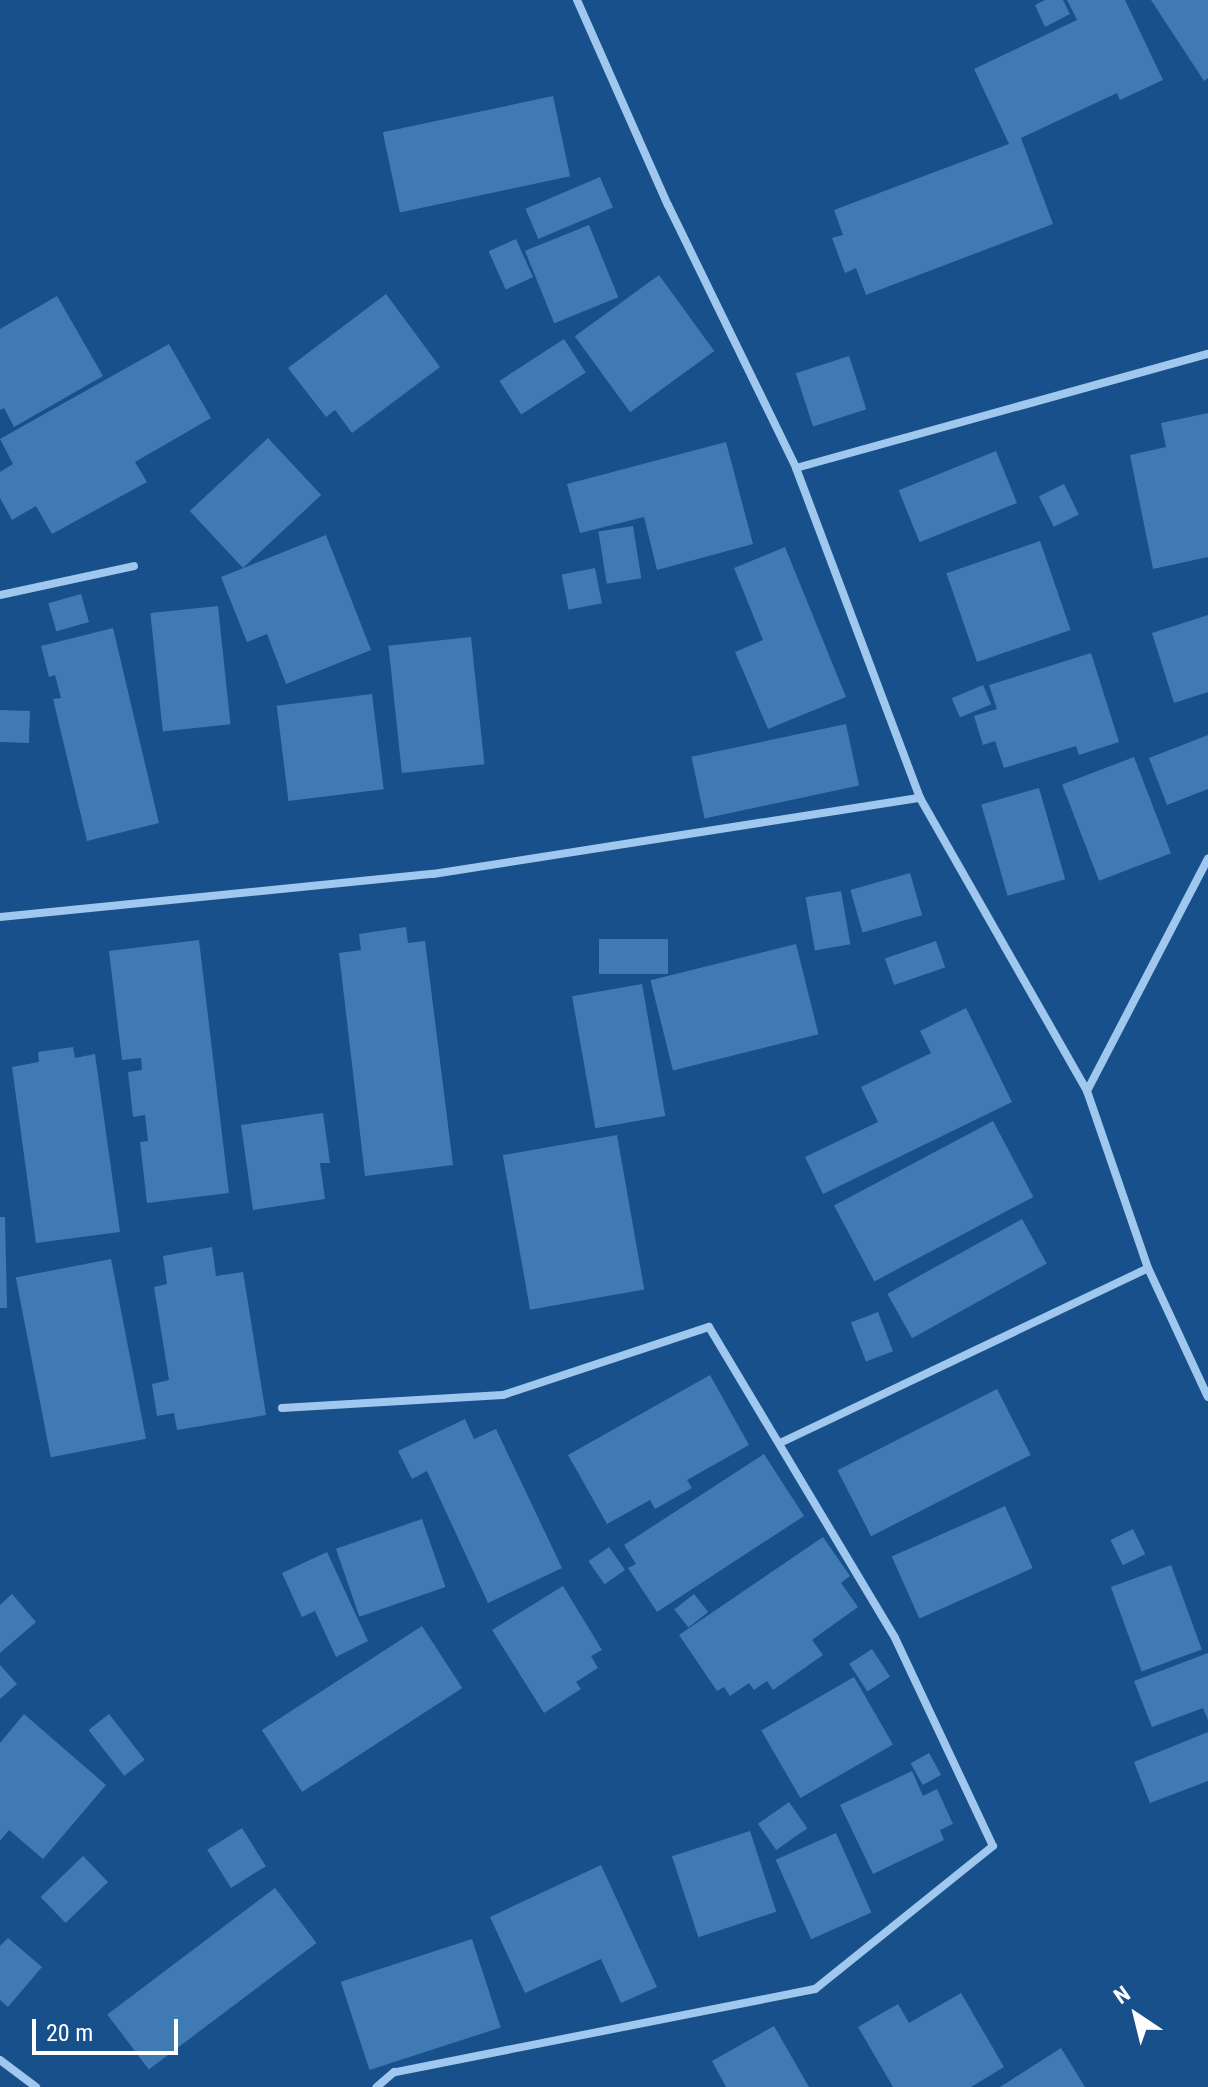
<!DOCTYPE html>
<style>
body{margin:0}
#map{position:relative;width:1208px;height:2087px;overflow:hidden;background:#17508a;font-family:"Roboto Condensed",sans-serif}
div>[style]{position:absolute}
.building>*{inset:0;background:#3f7ab3;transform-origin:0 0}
.minor>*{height:8px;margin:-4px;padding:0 4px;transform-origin:4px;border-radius:4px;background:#a0c8ee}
span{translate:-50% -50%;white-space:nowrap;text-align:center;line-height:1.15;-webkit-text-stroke:8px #17508a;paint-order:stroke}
.north{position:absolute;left:1096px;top:1975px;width:80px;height:80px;-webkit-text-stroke:6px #17508a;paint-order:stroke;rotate:325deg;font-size:22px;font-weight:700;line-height:32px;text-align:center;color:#fff}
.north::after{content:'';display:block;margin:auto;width:28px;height:36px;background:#fff;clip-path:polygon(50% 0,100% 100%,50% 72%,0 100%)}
.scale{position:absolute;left:32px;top:2019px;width:146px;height:36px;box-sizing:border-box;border:4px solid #fff;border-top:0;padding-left:10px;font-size:24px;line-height:28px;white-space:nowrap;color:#fff;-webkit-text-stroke:6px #17508a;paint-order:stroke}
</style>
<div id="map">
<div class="building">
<div style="clip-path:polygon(1045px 0,1063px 0,1070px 14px,1045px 27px,1035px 5px)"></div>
<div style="clip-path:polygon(1067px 0,1125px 0,1163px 80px,1120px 100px,1117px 93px,1021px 138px,1053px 224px,866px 295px,856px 268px,845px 273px,832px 238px,843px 235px,834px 210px,1009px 144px,974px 69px,1077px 20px)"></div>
<div style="clip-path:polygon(1151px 0,1208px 0,1208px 78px,1204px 81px)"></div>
<div style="left:553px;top:96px;width:82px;height:174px;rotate:78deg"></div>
<div style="left:600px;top:177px;width:33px;height:81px;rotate:67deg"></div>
<div style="left:589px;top:225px;width:78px;height:69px;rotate:68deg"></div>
<div style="left:516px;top:239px;width:42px;height:30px;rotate:66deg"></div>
<div style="left:659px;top:275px;width:94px;height:104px;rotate:54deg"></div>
<div style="clip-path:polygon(386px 294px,440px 367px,352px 433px,335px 410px,326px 417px,288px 368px)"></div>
<div style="clip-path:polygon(57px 296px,103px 376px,14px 427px,4px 408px,0 410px,0 329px)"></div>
<div style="left:564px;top:339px;width:40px;height:77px;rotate:57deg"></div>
<div style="clip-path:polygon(169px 344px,211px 418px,135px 462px,147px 482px,52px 534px,36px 506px,12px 520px,0 498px,0 472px,13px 464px,0 439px)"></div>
<div style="left:849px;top:356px;width:56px;height:56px;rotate:72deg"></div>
<div style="clip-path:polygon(1208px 413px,1208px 557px,1153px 569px,1130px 455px,1166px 447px,1161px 423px)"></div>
<div style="left:268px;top:438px;width:78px;height:107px;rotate:47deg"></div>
<div style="clip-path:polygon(726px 442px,753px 544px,657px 570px,644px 517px,580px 533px,567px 484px)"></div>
<div style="left:996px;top:451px;width:56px;height:105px;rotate:68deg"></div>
<div style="left:1064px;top:484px;width:34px;height:28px;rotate:64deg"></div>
<div style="left:633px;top:526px;width:53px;height:35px;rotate:81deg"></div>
<div style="clip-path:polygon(326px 535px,371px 650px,286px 684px,267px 634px,247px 642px,221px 577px)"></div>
<div style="left:1040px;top:541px;width:94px;height:99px;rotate:71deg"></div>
<div style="clip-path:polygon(785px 547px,846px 697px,768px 729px,735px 652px,763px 640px,734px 568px)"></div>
<div style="left:595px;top:568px;width:36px;height:34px;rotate:79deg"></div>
<div style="left:81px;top:594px;width:29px;height:34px;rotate:74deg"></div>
<div style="left:218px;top:606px;width:119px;height:68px;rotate:84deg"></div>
<div style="clip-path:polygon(1208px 615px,1208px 692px,1174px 703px,1152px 633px)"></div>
<div style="clip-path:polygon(113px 628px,159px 823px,87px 841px,53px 699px,61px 698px,55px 675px,49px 677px,41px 646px)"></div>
<div style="left:471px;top:637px;width:128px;height:83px;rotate:84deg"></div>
<div style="clip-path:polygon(1091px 653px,1119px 742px,1079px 755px,1076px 746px,1004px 768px,995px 741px,983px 745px,974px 716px,997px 709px,989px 685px)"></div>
<div style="left:983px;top:685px;width:21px;height:34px;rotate:67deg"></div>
<div style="left:372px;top:694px;width:96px;height:96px;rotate:83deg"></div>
<div style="left:0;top:710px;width:30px;height:32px;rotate:2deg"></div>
<div style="left:846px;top:724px;width:63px;height:158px;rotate:78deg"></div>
<div style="clip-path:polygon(1208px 735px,1208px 789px,1167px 805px,1149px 758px)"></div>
<div style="left:1134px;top:757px;width:103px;height:77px;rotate:69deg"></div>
<div style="left:1039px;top:788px;width:95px;height:60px;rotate:74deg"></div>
<div style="left:910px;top:873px;width:44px;height:62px;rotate:74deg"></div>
<div style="left:841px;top:891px;width:54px;height:36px;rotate:80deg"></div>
<div style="clip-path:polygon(406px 927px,408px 943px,425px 941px,453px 1165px,365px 1176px,339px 953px,361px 950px,359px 934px)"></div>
<div style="left:599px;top:939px;width:69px;height:35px"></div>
<div style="clip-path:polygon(199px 940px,229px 1193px,147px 1203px,140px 1142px,148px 1141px,145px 1115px,133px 1117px,128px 1072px,142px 1070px,141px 1058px,122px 1060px,109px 951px)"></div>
<div style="left:936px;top:941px;width:28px;height:54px;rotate:71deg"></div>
<div style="left:796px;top:944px;width:93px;height:150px;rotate:76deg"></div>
<div style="left:642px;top:984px;width:134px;height:71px;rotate:80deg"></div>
<div style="clip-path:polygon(966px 1008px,1012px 1102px,823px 1194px,805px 1157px,878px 1122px,861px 1087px,931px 1053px,920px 1031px)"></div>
<div style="clip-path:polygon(73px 1047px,75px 1058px,95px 1054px,120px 1232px,36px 1243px,12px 1067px,39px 1062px,38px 1052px)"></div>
<div style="clip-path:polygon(323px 1113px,330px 1163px,320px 1163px,325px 1199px,253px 1210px,241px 1125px)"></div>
<div style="left:993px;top:1121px;width:86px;height:180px;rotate:62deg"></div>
<div style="left:617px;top:1135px;width:157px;height:116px;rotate:80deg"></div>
<div style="clip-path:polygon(0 1217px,5px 1217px,7px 1308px,0 1308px)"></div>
<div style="left:1022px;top:1219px;width:51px;height:154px;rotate:61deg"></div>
<div style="clip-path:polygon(212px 1247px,216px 1276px,243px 1272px,266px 1415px,177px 1430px,174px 1413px,157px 1416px,152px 1384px,169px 1380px,154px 1287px,167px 1284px,163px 1256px)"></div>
<div style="left:111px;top:1259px;width:183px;height:97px;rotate:79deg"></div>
<div style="left:878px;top:1312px;width:42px;height:29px;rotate:69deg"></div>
<div style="clip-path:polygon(710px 1375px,749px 1445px,687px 1480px,692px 1488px,655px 1509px,650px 1500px,607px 1524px,568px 1455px)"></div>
<div style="left:997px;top:1389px;width:74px;height:179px;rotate:63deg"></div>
<div style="clip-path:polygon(465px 1419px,474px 1439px,496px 1429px,562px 1568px,488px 1603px,427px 1471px,412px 1479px,398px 1451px)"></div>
<div style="clip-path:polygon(764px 1454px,804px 1516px,657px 1612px,628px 1568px,636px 1564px,624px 1545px)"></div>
<div style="left:1005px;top:1506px;width:68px;height:124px;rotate:66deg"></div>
<div style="left:422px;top:1519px;width:72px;height:91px;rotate:71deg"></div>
<div style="left:1133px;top:1529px;width:28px;height:25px;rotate:64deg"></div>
<div style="clip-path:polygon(823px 1537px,850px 1576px,841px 1583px,858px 1607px,812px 1640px,823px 1655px,773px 1690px,767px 1681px,754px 1690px,749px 1683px,730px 1696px,724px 1687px,717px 1691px,679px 1635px)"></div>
<div style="left:609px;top:1547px;width:28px;height:25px;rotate:55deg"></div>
<div style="clip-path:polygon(327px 1552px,368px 1641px,336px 1657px,315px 1611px,302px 1617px,282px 1573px)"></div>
<div style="left:1171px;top:1565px;width:90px;height:64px;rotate:70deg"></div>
<div style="clip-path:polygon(563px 1586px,602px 1650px,591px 1656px,598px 1668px,576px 1682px,581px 1689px,544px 1713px,492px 1630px)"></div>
<div style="clip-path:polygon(12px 1594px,36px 1622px,0 1653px,0 1605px)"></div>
<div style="left:694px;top:1594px;width:23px;height:25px;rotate:52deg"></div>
<div style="left:422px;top:1626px;width:74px;height:191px;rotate:57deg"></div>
<div style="left:872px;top:1649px;width:33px;height:27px;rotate:57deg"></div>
<div style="clip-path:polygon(1208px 1653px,1208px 1720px,1203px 1708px,1152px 1727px,1134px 1681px)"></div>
<div style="clip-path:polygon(0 1665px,17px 1684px,0 1699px)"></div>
<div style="left:854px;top:1677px;width:78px;height:107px;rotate:60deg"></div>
<div style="clip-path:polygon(24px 1714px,106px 1785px,43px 1859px,9px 1830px,0 1841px,0 1743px)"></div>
<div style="left:109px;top:1714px;width:58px;height:26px;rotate:52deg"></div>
<div style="clip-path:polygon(1208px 1732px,1208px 1781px,1150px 1803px,1134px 1762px)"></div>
<div style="left:929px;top:1753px;width:25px;height:21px;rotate:61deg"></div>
<div style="clip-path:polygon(912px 1771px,923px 1796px,937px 1789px,953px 1824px,940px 1830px,944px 1840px,873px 1874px,840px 1805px)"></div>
<div style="left:789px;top:1802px;width:32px;height:38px;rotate:55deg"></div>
<div style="left:242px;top:1828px;width:45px;height:41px;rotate:58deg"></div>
<div style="left:750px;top:1831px;width:85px;height:82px;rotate:72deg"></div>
<div style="left:836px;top:1833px;width:87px;height:66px;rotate:66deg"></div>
<div style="left:83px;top:1856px;width:36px;height:59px;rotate:46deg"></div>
<div style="clip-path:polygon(601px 1865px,657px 1987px,621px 2003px,601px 1959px,525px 1993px,490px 1917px)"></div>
<div style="left:275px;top:1888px;width:69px;height:210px;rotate:53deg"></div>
<div style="clip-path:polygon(8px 1938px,42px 1967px,8px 2007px,0 2000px,0 1946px)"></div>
<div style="left:472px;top:1939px;width:93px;height:138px;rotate:72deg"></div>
<div style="clip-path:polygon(961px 1993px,1004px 2067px,971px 2087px,893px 2087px,858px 2027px,898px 2004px,909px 2023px)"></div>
<div style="clip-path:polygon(774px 2026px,809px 2087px,726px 2087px,712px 2061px)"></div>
<div style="clip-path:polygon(1061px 2048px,1085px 2087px,1000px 2087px)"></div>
</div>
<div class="minor">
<div style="left:577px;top:0;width:224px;rotate:66.1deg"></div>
<div style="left:668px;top:205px;width:292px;rotate:64deg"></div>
<div style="left:796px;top:468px;width:353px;rotate:69.4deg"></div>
<div style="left:920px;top:798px;width:337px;rotate:60.3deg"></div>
<div style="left:1087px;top:1091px;width:187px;rotate:71deg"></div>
<div style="left:1148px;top:1268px;width:142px;rotate:65.1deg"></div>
<div style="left:796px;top:468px;width:427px;rotate:-15.5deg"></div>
<div style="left:0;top:595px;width:137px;rotate:-12.2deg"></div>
<div style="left:0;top:917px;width:435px;rotate:-5.7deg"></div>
<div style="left:433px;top:874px;width:493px;rotate:-8.9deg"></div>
<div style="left:1087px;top:1091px;width:262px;rotate:-62.5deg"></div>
<div style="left:282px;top:1408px;width:221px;rotate:-3.4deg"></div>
<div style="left:503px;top:1395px;width:217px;rotate:-18.3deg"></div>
<div style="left:709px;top:1327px;width:362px;rotate:59.1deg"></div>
<div style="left:895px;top:1638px;width:230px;rotate:64.8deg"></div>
<div style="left:993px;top:1846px;width:228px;rotate:141.2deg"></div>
<div style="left:815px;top:1989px;width:429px;rotate:168.8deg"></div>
<div style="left:394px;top:2072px;width:23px;rotate:139deg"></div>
<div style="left:780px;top:1443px;width:407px;rotate:-25.4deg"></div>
<div style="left:0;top:2060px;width:45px;rotate:36.9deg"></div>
</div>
<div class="north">N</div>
<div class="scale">20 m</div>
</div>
